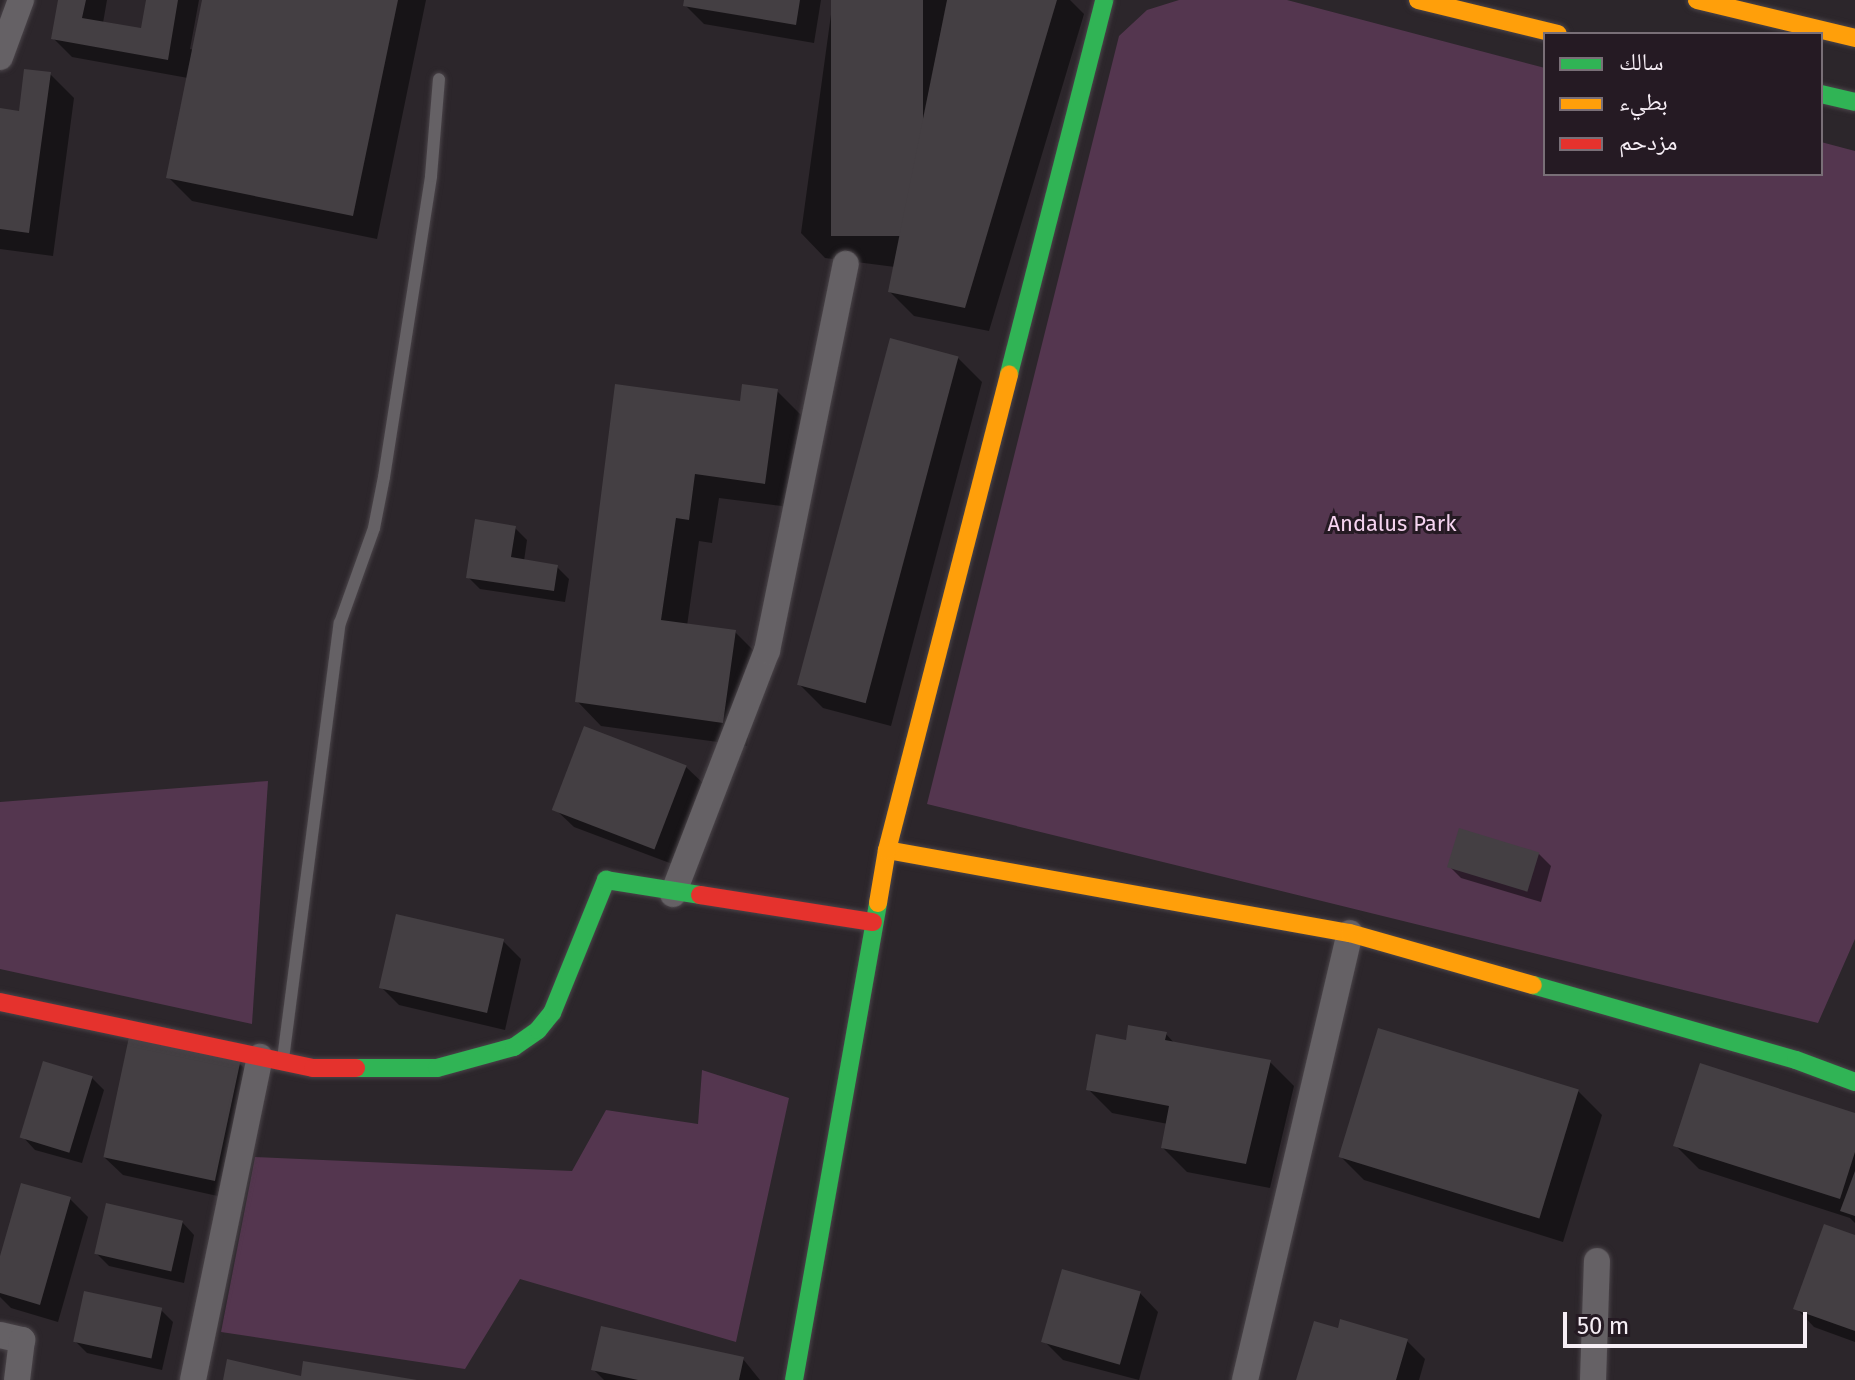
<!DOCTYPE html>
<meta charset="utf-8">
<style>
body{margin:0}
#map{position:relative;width:1855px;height:1380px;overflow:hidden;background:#2c262b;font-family:"Fira Sans","Noto Naskh Arabic",sans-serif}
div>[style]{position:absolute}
.green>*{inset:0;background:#54364f}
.shadow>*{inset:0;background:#0007}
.building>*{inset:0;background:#443f43;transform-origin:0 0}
.roads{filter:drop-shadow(0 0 2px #4a4449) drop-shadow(0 0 2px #4a4449)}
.lane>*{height:12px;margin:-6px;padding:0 6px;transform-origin:6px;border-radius:6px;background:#656165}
.street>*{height:26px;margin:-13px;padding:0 13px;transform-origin:13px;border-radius:13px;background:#656165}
.fast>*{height:18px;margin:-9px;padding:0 9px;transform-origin:9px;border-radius:9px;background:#30b455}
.slow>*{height:18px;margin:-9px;padding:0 9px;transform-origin:9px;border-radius:9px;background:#ff9f0a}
.jam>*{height:18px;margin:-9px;padding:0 9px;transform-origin:9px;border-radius:9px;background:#e5322d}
span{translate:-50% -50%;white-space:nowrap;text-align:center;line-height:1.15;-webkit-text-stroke:6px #251a23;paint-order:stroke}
.park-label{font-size:22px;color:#f6d4f0}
.legend{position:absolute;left:1543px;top:32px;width:280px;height:144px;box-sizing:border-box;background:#251a23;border:2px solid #796f77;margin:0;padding:10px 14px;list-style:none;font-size:24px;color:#f6eef5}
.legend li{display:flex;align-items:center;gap:16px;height:40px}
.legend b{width:40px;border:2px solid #796f77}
.scale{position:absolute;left:1563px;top:1312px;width:244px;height:36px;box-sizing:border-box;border:4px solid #f6eef5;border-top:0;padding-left:10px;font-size:24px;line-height:28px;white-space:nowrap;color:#f6eef5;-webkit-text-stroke:6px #251a23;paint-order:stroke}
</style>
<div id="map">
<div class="green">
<div style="clip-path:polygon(1179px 0,1287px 0,1545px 68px,1545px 174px,1821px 174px,1821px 142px,1855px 151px,1855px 939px,1818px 1023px,927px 804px,1119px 36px,1147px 10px)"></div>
<div style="clip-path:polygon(268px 781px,252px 1024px,0 969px,0 802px)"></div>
<div style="clip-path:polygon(702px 1070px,789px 1098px,736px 1342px,520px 1279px,465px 1369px,221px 1332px,255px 1157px,572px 1171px,606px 1110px,698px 1124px)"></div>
</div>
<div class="shadow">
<div style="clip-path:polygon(60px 0,107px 0,103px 23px,143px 30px,148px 0,199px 0,190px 49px,194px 50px,204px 0,426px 0,377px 239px,192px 201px,168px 177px,188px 78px,72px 57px,53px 38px)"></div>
<div style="clip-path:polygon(686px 0,821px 0,814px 43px,704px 24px,686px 6px)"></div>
<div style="clip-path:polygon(833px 0,1070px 0,1084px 14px,989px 331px,914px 316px,890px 292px,895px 267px,825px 258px,801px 233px)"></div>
<div style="clip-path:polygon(50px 74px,74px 98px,53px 256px,0 249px,0 110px,21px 113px)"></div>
<div style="clip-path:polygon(958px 358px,982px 382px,891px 726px,823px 708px,799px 684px)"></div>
<div style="clip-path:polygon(617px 386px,742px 403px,777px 391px,801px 415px,789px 507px,719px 498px,712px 543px,699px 541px,687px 626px,735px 632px,759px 656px,747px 746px,601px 726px,577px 701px)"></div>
<div style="clip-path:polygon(515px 528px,527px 540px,524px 561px,557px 567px,569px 579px,565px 602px,480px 589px,468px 577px)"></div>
<div style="clip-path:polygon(686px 767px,705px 785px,675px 865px,574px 827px,555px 809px)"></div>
<div style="clip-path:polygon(1539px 854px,1551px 866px,1541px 902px,1461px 878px,1449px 866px)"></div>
<div style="clip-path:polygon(503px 941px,521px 959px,505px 1030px,399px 1005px,381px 987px)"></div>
<div style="clip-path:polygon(1166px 1034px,1176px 1045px,1270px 1062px,1294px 1086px,1270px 1188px,1187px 1172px,1163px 1148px,1168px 1124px,1112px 1113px,1088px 1089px,1127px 1042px)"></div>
<div style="clip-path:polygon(239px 1063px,257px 1081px,231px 1199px,123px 1175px,104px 1157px)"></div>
<div style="clip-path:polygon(92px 1078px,104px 1090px,82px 1163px,35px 1150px,23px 1137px)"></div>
<div style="clip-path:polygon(1578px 1091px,1602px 1115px,1563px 1242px,1364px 1180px,1340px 1156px)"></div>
<div style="clip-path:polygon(1855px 1115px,1855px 1223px,1850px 1218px,1699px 1169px,1675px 1145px)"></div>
<div style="clip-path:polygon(70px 1199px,88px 1217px,58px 1322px,11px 1308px,0 1297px,0 1264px)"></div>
<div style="clip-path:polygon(182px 1222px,194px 1235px,184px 1283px,109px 1266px,97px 1254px)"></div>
<div style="clip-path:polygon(1855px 1237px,1855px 1342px,1814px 1327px,1796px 1308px)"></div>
<div style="clip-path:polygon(1140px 1293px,1158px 1312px,1139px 1380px,1063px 1360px,1044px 1341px)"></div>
<div style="clip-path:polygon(161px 1310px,173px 1322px,162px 1370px,87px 1353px,75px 1341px)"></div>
<div style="clip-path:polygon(1339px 1331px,1407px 1341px,1425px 1359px,1419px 1380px,1298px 1380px)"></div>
<div style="clip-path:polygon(743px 1359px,760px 1380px,604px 1380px,593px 1369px)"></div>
</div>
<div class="building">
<div style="clip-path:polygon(58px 0,86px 0,82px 18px,141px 28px,146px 0,178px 0,168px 60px,51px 39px)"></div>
<div style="clip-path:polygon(202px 0,398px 0,353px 216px,166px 178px)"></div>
<div style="clip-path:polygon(684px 0,800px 0,796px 25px,683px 6px)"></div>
<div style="left:831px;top:0;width:92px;height:236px"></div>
<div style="clip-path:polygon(947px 0,1057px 0,965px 308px,888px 292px)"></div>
<div style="clip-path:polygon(24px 69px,51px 72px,29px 233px,0 229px,0 108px,19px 111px)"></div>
<div style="left:890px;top:338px;width:71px;height:359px;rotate:15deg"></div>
<div style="clip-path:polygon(615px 384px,740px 401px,742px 384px,778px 389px,765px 484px,695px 474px,689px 520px,676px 518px,661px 620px,736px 630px,723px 723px,575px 702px)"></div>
<div style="clip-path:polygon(475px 519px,516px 526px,511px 557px,558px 565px,554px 591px,466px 578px)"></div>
<div style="left:584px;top:726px;width:110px;height:90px;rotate:21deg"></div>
<div style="left:1459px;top:828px;width:84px;height:41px;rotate:17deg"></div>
<div style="left:396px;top:914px;width:111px;height:76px;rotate:13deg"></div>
<div style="clip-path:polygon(1128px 1025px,1167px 1032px,1165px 1040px,1271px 1060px,1246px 1164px,1161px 1148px,1169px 1106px,1086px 1090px,1096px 1034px,1126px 1040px)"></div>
<div style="left:1378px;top:1028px;width:210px;height:135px;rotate:17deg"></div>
<div style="left:129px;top:1037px;width:114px;height:123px;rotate:12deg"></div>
<div style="left:43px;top:1061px;width:52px;height:80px;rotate:17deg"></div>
<div style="clip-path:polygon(1700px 1063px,1855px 1113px,1855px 1152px,1840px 1199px,1673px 1146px)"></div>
<div style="clip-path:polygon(1855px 1171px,1855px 1216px,1840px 1211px)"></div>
<div style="clip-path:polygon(21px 1183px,71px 1197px,40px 1305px,0 1293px,0 1256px)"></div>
<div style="left:106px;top:1203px;width:79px;height:52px;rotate:13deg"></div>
<div style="clip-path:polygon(1824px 1224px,1855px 1235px,1855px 1331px,1793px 1309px)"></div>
<div style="left:1062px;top:1269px;width:82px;height:76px;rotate:16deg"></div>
<div style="left:84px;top:1291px;width:80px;height:52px;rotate:12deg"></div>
<div style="clip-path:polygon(1340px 1319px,1408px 1339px,1396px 1380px,1296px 1380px,1314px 1321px,1338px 1328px)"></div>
<div style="clip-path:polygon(601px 1326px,744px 1357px,739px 1380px,638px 1380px,591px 1370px)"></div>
<div style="clip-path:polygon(227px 1359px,301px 1376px,303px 1361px,417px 1380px,223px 1380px)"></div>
</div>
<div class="roads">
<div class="lane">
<div style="left:283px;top:1059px;width:440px;rotate:-82.6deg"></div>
<div style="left:340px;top:623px;width:101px;rotate:-70.3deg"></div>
<div style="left:374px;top:528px;width:52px;rotate:-78.9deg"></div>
<div style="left:384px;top:477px;width:305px;rotate:-81.1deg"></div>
<div style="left:431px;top:176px;width:97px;rotate:-85.3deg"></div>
</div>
<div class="street">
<div style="left:0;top:57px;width:61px;rotate:-69.8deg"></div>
<div style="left:673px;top:894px;width:261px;rotate:-68.9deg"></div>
<div style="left:767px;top:651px;width:395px;rotate:-78.5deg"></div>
<div style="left:0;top:1335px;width:23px;rotate:13deg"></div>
<div style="left:22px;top:1340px;width:40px;rotate:97.1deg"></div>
<div style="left:193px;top:1380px;width:330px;rotate:-78.3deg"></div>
<div style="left:1245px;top:1380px;width:459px;rotate:-76.8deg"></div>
<div style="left:1593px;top:1380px;width:119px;rotate:-88.1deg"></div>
</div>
<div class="fast">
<div style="left:1821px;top:94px;width:35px;rotate:13deg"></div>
<div style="left:1009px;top:374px;width:386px;rotate:-75.7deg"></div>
<div style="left:1533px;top:985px;width:273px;rotate:15.9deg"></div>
<div style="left:1796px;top:1060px;width:63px;rotate:20.4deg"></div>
<div style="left:356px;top:1068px;width:81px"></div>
<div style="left:437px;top:1068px;width:80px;rotate:-15.3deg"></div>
<div style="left:514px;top:1047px;width:29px;rotate:-35deg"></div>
<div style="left:538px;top:1030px;width:22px;rotate:-51deg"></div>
<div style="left:552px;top:1013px;width:144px;rotate:-67.9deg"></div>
<div style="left:606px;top:880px;width:95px;rotate:9.1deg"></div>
<div style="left:794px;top:1380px;width:484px;rotate:-80deg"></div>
</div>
<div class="slow">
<div style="left:1418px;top:0;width:144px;rotate:13.7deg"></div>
<div style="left:1697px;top:0;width:163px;rotate:13.5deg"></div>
<div style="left:887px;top:850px;width:470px;rotate:10.2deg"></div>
<div style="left:1350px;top:933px;width:190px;rotate:15.9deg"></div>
<div style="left:878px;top:903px;width:54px;rotate:-80.4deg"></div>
<div style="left:887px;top:850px;width:491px;rotate:-75.6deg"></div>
</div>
<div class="jam">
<div style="left:700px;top:895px;width:175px;rotate:8.9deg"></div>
<div style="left:0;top:1002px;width:320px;rotate:11.9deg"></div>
<div style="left:313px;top:1068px;width:43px"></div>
</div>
</div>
<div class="park-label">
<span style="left:1392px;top:524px">Andalus Park</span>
</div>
<ul class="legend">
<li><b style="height:10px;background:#30b455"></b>سالك</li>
<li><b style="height:10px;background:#ff9f0a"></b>بطيء</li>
<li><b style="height:10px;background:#e5322d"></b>مزدحم</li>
</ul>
<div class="scale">50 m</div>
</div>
